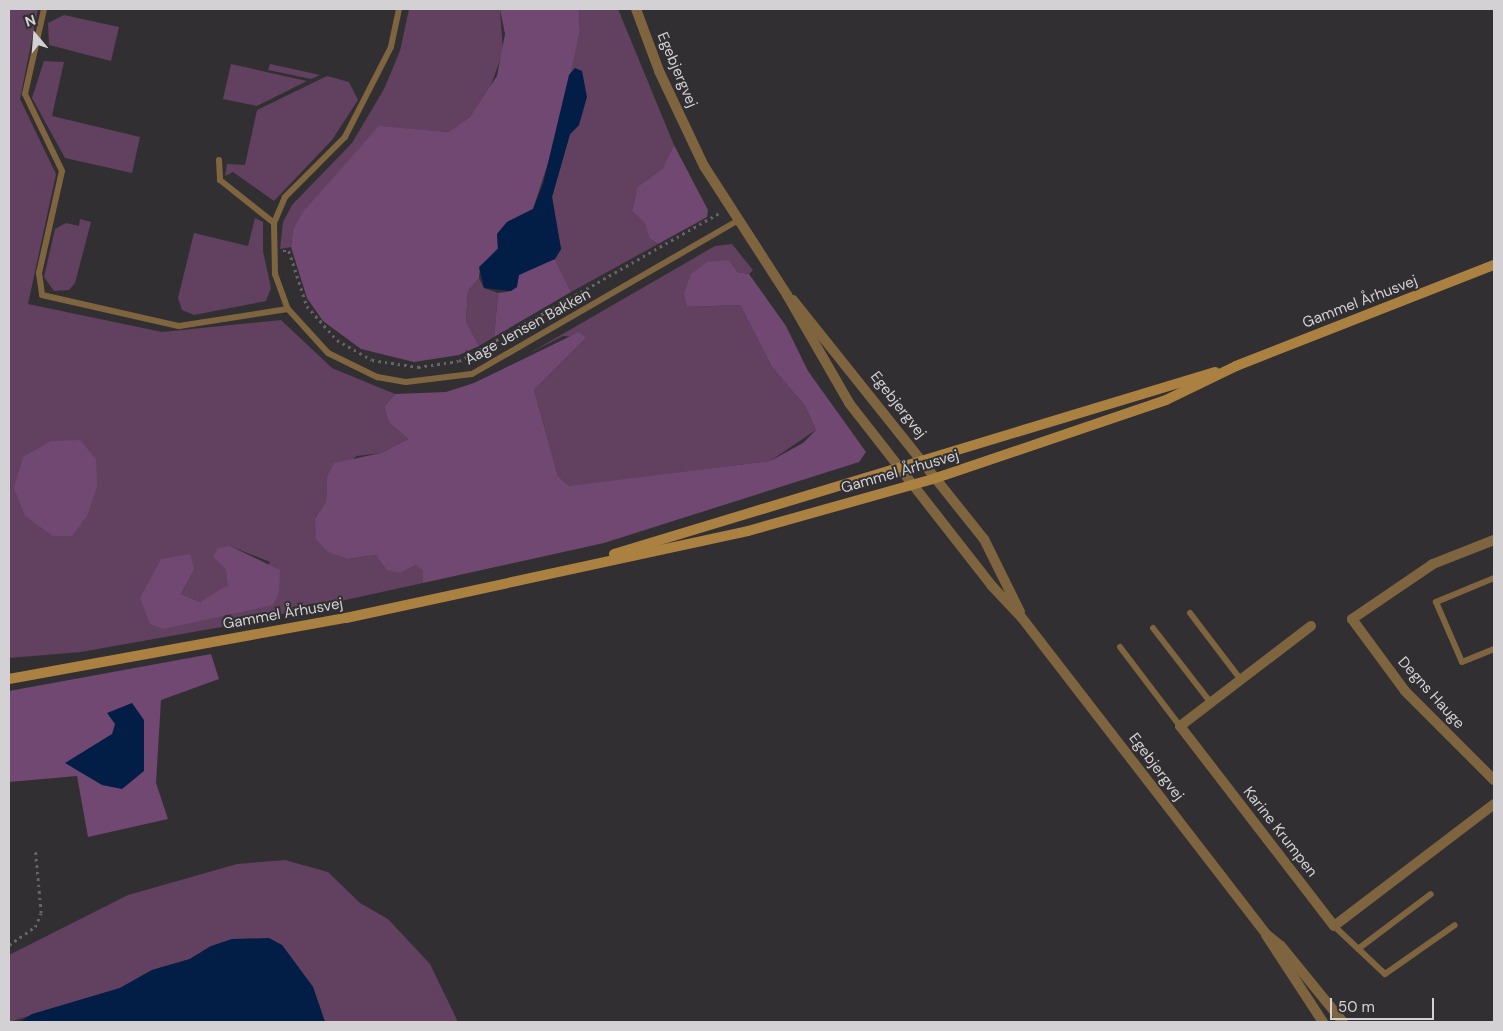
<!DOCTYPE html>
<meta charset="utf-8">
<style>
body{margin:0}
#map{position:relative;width:1503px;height:1031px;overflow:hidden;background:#322f32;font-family:"DM Sans",sans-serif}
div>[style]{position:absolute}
.green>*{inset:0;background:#614060}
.forest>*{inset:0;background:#714871}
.water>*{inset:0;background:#031e46}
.path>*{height:2.5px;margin-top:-1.25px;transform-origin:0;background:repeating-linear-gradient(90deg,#666466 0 2.5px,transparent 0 6.5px)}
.service>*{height:6px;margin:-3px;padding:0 3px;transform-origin:3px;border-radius:3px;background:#7f653f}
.minor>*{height:10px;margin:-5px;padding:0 5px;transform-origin:5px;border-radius:5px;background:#7f653f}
.tertiary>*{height:10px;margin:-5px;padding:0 5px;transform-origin:5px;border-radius:5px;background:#7f653f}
.secondary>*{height:10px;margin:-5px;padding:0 5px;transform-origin:5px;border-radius:5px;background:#ab8141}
span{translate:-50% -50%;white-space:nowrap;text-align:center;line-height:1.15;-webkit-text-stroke:4px #322f32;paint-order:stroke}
.street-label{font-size:15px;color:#d3d1d3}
.frame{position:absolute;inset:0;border:10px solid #d3d1d3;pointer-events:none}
.north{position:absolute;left:10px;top:10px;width:50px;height:50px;-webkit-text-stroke:4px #322f32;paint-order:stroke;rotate:342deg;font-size:14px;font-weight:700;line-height:20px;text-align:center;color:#d3d1d3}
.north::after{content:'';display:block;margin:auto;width:18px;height:22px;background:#d3d1d3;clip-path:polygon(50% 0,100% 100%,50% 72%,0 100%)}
.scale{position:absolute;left:1330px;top:998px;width:104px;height:22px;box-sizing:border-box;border:2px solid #d3d1d3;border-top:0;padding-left:6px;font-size:15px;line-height:18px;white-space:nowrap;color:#d3d1d3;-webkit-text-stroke:4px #322f32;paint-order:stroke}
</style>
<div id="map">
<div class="green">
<div style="clip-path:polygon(evenodd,9px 9px,38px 9px,20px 99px,56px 174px,28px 304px,162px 332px,281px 320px,332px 368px,395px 394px,384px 407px,389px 423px,408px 439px,381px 453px,357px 456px,327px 477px,326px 502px,315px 518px,348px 559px,376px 555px,401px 573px,416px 565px,423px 571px,423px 583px,227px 626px,81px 652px,9px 658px,9px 9px,230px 546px,270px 562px,229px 617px,140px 598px,194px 570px,181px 594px,200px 602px,216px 595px,228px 585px,230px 546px)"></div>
<div style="clip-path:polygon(409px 9px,500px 9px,503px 52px,487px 96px,470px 117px,450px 132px,379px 127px,293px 230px,291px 247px,280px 249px,283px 222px,292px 205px,352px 143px,384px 89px,400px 51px)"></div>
<div style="clip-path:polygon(579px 9px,618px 9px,674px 145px,662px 169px,637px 187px,632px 211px,646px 223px,649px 238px,658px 244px,571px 292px,555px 259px,561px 249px,552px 197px,570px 134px,579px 125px,575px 68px,569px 75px,580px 31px)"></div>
<div style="clip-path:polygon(64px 15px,119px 27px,111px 61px,49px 45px,48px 23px)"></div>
<div style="clip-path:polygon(44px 61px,64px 62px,52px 116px,140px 137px,132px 173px,65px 158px,32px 98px)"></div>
<div style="clip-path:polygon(231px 64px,307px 81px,257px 106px,223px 99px)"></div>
<div style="clip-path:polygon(270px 64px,293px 69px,320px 75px,311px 79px,268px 70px)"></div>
<div style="clip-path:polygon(327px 76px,349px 82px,358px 100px,332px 140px,274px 201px,233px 172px,225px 176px,227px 164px,245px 165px,257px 110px)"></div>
<div style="clip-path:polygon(255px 218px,263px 222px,263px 251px,271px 288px,266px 301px,194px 315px,182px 310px,178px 298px,194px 233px,248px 246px)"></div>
<div style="clip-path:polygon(80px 219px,91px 222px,75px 283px,69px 290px,54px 291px,44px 277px,55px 229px,66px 223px,79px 226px)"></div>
<div style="clip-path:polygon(732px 244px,753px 270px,749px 274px,738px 272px,729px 260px,717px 264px,687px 307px,740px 305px,772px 367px,805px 406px,816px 430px,770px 461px,570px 487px,558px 476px,534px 390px,586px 338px,563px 336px,528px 354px,715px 246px)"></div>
<div style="clip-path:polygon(479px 278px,484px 288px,498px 293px,494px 337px,479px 346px,466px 321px,468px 291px)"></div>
<div style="clip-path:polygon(285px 860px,328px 872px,360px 903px,388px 919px,430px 964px,458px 1022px,325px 1022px,313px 987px,282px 945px,211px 946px,190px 959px,152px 970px,120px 988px,9px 1022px,9px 955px,128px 895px,237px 864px)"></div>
</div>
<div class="forest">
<div style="clip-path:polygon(500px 9px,579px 9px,580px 31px,554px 145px,533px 209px,507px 222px,497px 234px,498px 248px,480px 267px,479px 278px,468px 291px,466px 321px,479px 346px,459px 355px,414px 362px,361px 349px,323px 321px,307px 298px,291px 247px,293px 230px,302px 213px,379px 126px,449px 132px,470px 117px,497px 76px,505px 34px)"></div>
<div style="clip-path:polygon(674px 145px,708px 210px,707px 217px,658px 244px,649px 238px,645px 223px,632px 211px,637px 187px,662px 169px)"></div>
<div style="clip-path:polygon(555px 259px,571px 292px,494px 337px,498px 293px,511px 291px,519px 275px,534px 266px)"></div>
<div style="clip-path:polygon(729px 260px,738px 272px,749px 274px,786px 326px,808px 371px,866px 452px,859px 462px,604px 543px,423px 583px,423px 571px,416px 565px,401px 573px,387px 570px,376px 555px,348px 559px,328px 552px,316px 539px,315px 518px,326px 502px,327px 477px,334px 463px,381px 453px,408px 439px,389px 423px,384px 407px,395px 394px,446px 392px,474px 383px,579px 332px,586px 338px,534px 390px,558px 476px,569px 486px,770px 461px,803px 443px,816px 430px,805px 406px,772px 367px,740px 305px,687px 307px,684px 293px,691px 274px,707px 262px)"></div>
<div style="clip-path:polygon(80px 440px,96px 459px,97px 487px,87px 516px,72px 536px,53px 536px,25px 516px,14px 488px,23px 457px,51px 441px)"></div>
<div style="clip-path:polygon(230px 546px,280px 570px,279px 592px,273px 605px,163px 629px,150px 624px,140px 598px,161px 559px,190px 554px,194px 570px,181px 594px,200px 602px,228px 585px,226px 569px,213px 557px,218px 548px)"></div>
<div style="clip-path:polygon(211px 654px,219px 679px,161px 700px,156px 783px,168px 819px,88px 837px,77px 776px,9px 782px,9px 691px)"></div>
</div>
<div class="water">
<div style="clip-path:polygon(575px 68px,582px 71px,587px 97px,579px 125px,570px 134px,552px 197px,561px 249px,555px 259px,519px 275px,517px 287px,511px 291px,484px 288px,479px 267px,498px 249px,497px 234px,507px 222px,533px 209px,543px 184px,569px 75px)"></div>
<div style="clip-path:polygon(132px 703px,144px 720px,144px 771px,122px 789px,102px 785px,65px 763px,112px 734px,115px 724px,107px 713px)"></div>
<div style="clip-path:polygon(269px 938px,282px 945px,313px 987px,325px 1022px,20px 1022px,32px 1014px,120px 988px,152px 970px,190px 959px,211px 946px,232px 939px)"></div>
</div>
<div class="path">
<div style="left:283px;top:251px;width:6px"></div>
<div style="left:289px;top:251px;width:58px;rotate:71.9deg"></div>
<div style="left:307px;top:306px;width:45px;rotate:48.6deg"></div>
<div style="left:337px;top:340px;width:40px;rotate:29.7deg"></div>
<div style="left:372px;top:360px;width:47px;rotate:8.7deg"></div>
<div style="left:418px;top:367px;width:41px;rotate:-8.3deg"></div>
<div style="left:459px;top:361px;width:23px;rotate:-29deg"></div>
<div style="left:479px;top:350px;width:279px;rotate:-29.7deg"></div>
<div style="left:9px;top:945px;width:32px;rotate:-35deg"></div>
<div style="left:35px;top:927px;width:15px;rotate:-67deg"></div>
<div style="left:41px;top:913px;width:63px;rotate:-95.4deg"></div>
</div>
<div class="service">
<div style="left:44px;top:9px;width:87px;rotate:102.6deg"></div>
<div style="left:25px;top:94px;width:85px;rotate:64.3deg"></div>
<div style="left:62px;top:171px;width:105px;rotate:102.7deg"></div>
<div style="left:39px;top:273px;width:22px;rotate:82deg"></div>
<div style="left:42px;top:295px;width:140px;rotate:12.8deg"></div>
<div style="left:179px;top:326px;width:110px;rotate:-8.9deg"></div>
<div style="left:399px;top:9px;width:39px;rotate:102deg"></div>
<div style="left:391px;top:47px;width:101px;rotate:117.1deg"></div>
<div style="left:345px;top:137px;width:85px;rotate:135deg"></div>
<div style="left:285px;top:197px;width:28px;rotate:113deg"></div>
<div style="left:274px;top:223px;width:51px;rotate:88.9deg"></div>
<div style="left:275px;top:274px;width:37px;rotate:70deg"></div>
<div style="left:288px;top:309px;width:59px;rotate:47.7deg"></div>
<div style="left:328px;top:353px;width:55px;rotate:26.1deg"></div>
<div style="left:377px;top:377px;width:29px;rotate:10deg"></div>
<div style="left:406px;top:382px;width:66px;rotate:-6.9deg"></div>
<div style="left:472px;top:374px;width:306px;rotate:-30deg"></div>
<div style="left:219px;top:160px;width:20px;rotate:87deg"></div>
<div style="left:220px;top:180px;width:69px;rotate:38.5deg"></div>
<div style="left:1494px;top:578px;width:63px;rotate:157.5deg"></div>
<div style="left:1436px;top:602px;width:65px;rotate:66.6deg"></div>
<div style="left:1462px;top:662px;width:35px;rotate:-22deg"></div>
<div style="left:1190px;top:613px;width:84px;rotate:52.7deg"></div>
<div style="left:1153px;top:628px;width:95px;rotate:52.3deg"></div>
<div style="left:1120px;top:647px;width:99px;rotate:52.8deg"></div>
<div style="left:1334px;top:926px;width:70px;rotate:43.3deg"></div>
<div style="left:1385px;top:974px;width:85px;rotate:-35deg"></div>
<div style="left:1358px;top:949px;width:91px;rotate:-37deg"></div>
</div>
<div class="minor">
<div style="left:1494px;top:540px;width:66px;rotate:158.5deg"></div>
<div style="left:1433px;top:564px;width:98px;rotate:145.8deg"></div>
<div style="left:1352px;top:619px;width:89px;rotate:53.6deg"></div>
<div style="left:1405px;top:691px;width:126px;rotate:45deg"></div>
<div style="left:1311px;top:626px;width:165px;rotate:142.6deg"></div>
<div style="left:1180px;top:726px;width:252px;rotate:52.4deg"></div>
<div style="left:1334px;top:926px;width:201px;rotate:-37.3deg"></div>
</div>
<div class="tertiary">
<div style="left:636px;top:9px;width:66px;rotate:69.6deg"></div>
<div style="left:659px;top:71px;width:105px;rotate:64.7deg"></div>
<div style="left:704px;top:166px;width:153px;rotate:57.2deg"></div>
<div style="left:787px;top:295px;width:125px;rotate:60.1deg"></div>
<div style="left:849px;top:403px;width:231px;rotate:52deg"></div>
<div style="left:991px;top:585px;width:45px;rotate:46.8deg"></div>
<div style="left:1022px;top:618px;width:399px;rotate:52.3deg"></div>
<div style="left:1266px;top:934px;width:19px;rotate:39deg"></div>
<div style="left:1281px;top:946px;width:98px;rotate:50.8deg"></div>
<div style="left:793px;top:300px;width:306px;rotate:51.4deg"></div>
<div style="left:984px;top:539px;width:81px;rotate:63.7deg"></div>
<div style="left:1266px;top:935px;width:104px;rotate:56.8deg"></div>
</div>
<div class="secondary">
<div style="left:614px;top:554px;width:628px;rotate:-16.85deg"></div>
<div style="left:9px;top:679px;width:342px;rotate:-10.3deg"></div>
<div style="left:346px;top:618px;width:411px;rotate:-12.2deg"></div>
<div style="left:748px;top:531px;width:195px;rotate:-15.7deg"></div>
<div style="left:936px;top:478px;width:243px;rotate:-18.7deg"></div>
<div style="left:1166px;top:400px;width:78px;rotate:-25.9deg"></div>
<div style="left:1236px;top:366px;width:277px;rotate:-21.4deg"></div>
</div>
<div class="street-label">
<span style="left:677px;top:70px;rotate:67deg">Egebjergvej</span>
<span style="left:1360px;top:302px;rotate:-21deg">Gammel Århusvej</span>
<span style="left:528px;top:327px;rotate:-29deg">Aage Jensen Bakken</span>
<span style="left:898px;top:405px;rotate:52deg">Egebjergvej</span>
<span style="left:900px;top:472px;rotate:-16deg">Gammel Århusvej</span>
<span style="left:283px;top:614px;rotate:-10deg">Gammel Århusvej</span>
<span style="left:1431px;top:693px;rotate:48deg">Degns Hauge</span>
<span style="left:1156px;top:767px;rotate:53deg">Egebjergvej</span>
<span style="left:1280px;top:832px;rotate:52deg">Karine Krumpen</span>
</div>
<div class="frame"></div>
<div class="north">N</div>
<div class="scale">50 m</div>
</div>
